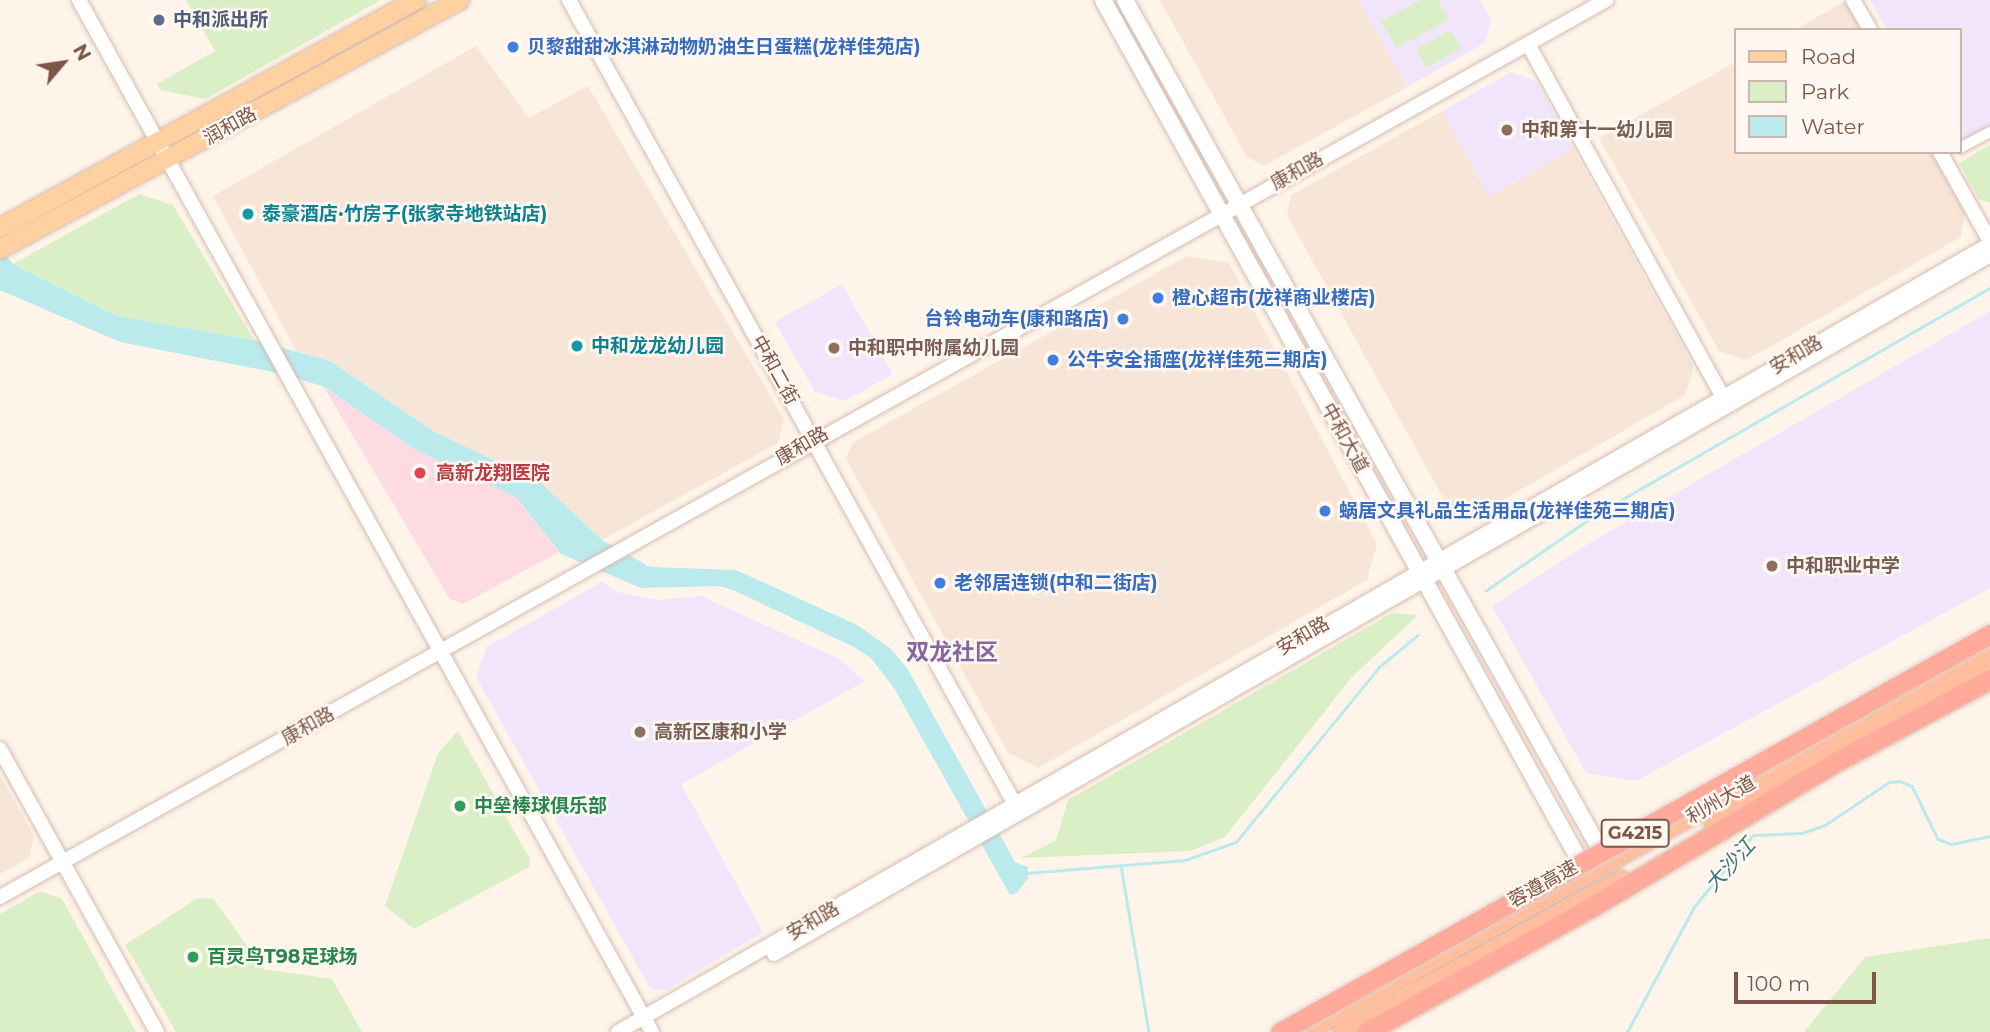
<!DOCTYPE html>
<meta charset="utf-8">
<style>
body{margin:0}
#map{position:relative;width:1990px;height:1032px;overflow:hidden;background:#fff4e9;font-family:Montserrat,"Noto Sans SC",sans-serif}
div>[style]{position:absolute}
.residential>*{inset:0;background:#f7e5d7}
.education>*{inset:0;background:#f1e5fc}
.medical>*{inset:0;background:#fedbe3}
.green>*{inset:0;background:#daefc5;transform-origin:0 0}
.water>*{inset:0;background:#baeaec}
.stream>*{height:2.5px;margin:-1.25px;padding:0 1.25px;transform-origin:1.25px;border-radius:1.25px;background:#baeaec}
.roads{filter:drop-shadow(0 0 2px #d5bcaf) drop-shadow(0 0 2px #d5bcaf)}
.minor>*{height:10px;margin:-5px;padding:0 5px;transform-origin:5px;border-radius:5px;background:#fff}
.tertiary>*{height:14px;margin:-7px;padding:0 7px;transform-origin:7px;border-radius:7px;background:#fff}
.secondary>*{height:16px;margin:-8px;padding:0 8px;transform-origin:8px;border-radius:8px;background:#fff}
.primary>*{height:18px;margin:-9px;padding:0 9px;transform-origin:9px;border-radius:9px;background:#ffd1a0}
.trunk>*{height:18px;margin:-9px;padding:0 9px;transform-origin:9px;border-radius:9px;background:#ffbe9d}
.motorway>*{height:19px;margin:-9.5px;padding:0 9.5px;transform-origin:9.5px;border-radius:9.5px;background:#ffaa9a}
.bridges{filter:drop-shadow(0 0 2px #ddd3cf) drop-shadow(0 0 2px #ddd3cf)}
.motorway-bridge>*{height:19px;margin:-9.5px;padding:0 9.5px;transform-origin:9.5px;border-radius:9.5px;background:#ffaa9a}
.dots>*{width:19px;height:19px;translate:-50% -50%;box-sizing:border-box;border:4px solid #fff8f2;border-radius:50%}
span{translate:-50% -50%;white-space:nowrap;text-align:center;line-height:1.15;-webkit-text-stroke:5px #fff8f2;paint-order:stroke}
.shield-label span{padding:2px 5px;background:#fff8f2;border:2px solid;border-radius:5px;-webkit-text-stroke-width:0}
.shield-label{font-size:18px;color:#7d5648;font-weight:700}
.service-label{font-size:19px;color:#4e5e75;font-weight:700}
.left{translate:0 -50%;text-align:left}
.shop-label{font-size:19px;color:#366cbe;font-weight:700}
.right{translate:-100% -50%;text-align:right}
.street-label{font-size:19px;color:#7d5648}
.education-label{font-size:19px;color:#785e54;font-weight:700}
.culture-label{font-size:19px;color:#0d838f;font-weight:700}
.health-label{font-size:19px;color:#be3a42;font-weight:700}
.leisure-label{font-size:19px;color:#27864d;font-weight:700}
.water-label{font-size:21px;color:#37787c;font-style:italic}
.quarter-label{font-size:23px;color:#8665a0;font-weight:700}
.legend{position:absolute;left:1734px;top:28px;width:228px;height:126px;box-sizing:border-box;background:#fff8f2;border:2px solid #cbb7ae;margin:0;padding:9px 12px;list-style:none;font-size:21px;color:#7d5648}
.legend li{display:flex;align-items:center;gap:14px;height:35px}
.legend b{width:35px;border:2px solid #cbb7ae}
.north{position:absolute;left:28px;top:28px;width:70px;height:70px;-webkit-text-stroke:5px #fff8f2;paint-order:stroke;rotate:61deg;font-size:19px;font-weight:700;line-height:28px;text-align:center;color:#7d5648}
.north::after{content:'';display:block;margin:auto;width:24px;height:32px;background:#7d5648;clip-path:polygon(50% 0,100% 100%,50% 72%,0 100%)}
.scale{position:absolute;left:1734px;top:972px;width:142px;height:32px;box-sizing:border-box;border:4px solid #7d5648;border-top:0;padding-left:9px;font-size:21px;line-height:24px;white-space:nowrap;color:#7d5648;-webkit-text-stroke:5px #fff8f2;paint-order:stroke}
</style>
<div id="map">
<div class="residential">
<div style="clip-path:polygon(1160px 0,1359px 0,1407px 87px,1264px 166px,1247px 157px)"></div>
<div style="clip-path:polygon(1846px 1px,1862px 30px,1794px 30px)"></div>
<div style="clip-path:polygon(476px 46px,529px 118px,588px 86px,784px 419px,778px 443px,602px 540px,541px 483px,433px 431px,330px 361px,297px 352px,213px 196px)"></div>
<div style="clip-path:polygon(1736px 62px,1736px 152px,1932px 152px,1965px 211px,1961px 237px,1747px 360px,1719px 351px,1599px 138px)"></div>
<div style="clip-path:polygon(1442px 111px,1489px 197px,1573px 149px,1694px 367px,1685px 395px,1472px 518px,1452px 514px,1287px 215px,1291px 195px)"></div>
<div style="clip-path:polygon(1187px 256px,1229px 263px,1377px 544px,1367px 580px,1038px 768px,1008px 753px,846px 459px,852px 443px)"></div>
<div style="clip-path:polygon(0 775px,34px 836px,29px 858px,0 874px)"></div>
</div>
<div class="education">
<div style="clip-path:polygon(1359px 0,1480px 0,1491px 20px,1485px 43px,1407px 87px)"></div>
<div style="clip-path:polygon(1870px 0,1990px 0,1990px 129px,1960px 141px,1960px 30px,1887px 30px)"></div>
<div style="clip-path:polygon(1511px 72px,1536px 81px,1573px 149px,1489px 197px,1442px 111px)"></div>
<div style="clip-path:polygon(842px 284px,893px 374px,845px 401px,815px 392px,775px 322px)"></div>
<div style="clip-path:polygon(1990px 311px,1990px 588px,1636px 781px,1586px 773px,1492px 606px,1588px 544px)"></div>
<div style="clip-path:polygon(602px 582px,617px 592px,658px 600px,701px 596px,839px 659px,865px 681px,681px 784px,763px 932px,666px 990px,650px 988px,476px 677px,487px 647px)"></div>
</div>
<div class="medical">
<div style="clip-path:polygon(323px 386px,414px 449px,516px 497px,559px 552px,463px 604px,450px 599px)"></div>
</div>
<div class="green">
<div style="clip-path:polygon(186px 0,381px 0,205px 99px,160px 90px,157px 84px,215px 51px)"></div>
<div style="clip-path:polygon(1421px 0,1438px 0,1449px 20px,1396px 48px,1381px 21px)"></div>
<div style="left:1451px;top:30px;width:21px;height:40px;rotate:61deg"></div>
<div style="clip-path:polygon(1990px 145px,1990px 203px,1979px 199px,1959px 163px)"></div>
<div style="clip-path:polygon(139px 194px,173px 205px,254px 340px,117px 316px,13px 264px)"></div>
<div style="clip-path:polygon(1392px 613px,1418px 615px,1351px 678px,1225px 837px,1190px 851px,1021px 858px,1056px 840px,1068px 800px)"></div>
<div style="clip-path:polygon(458px 731px,530px 859px,529px 867px,414px 929px,385px 906px,438px 753px)"></div>
<div style="clip-path:polygon(40px 891px,62px 899px,136px 1032px,0 1032px,0 914px)"></div>
<div style="clip-path:polygon(198px 898px,214px 899px,263px 969px,332px 979px,362px 1032px,176px 1032px,125px 945px)"></div>
<div style="clip-path:polygon(1990px 938px,1990px 1032px,1804px 1032px,1865px 957px)"></div>
</div>
<div class="water">
<div style="clip-path:polygon(0 250px,13px 264px,117px 316px,254px 340px,330px 361px,433px 431px,541px 483px,602px 540px,650px 567px,736px 570px,857px 625px,891px 649px,907px 668px,1015px 862px,1028px 867px,1028px 878px,1017px 893px,1010px 895px,894px 688px,871px 658px,854px 647px,733px 590px,719px 586px,641px 588px,561px 554px,516px 497px,414px 449px,323px 386px,268px 371px,120px 342px,0 290px)"></div>
</div>
<div class="stream">
<div style="left:1485px;top:591px;width:134px;rotate:-34.6deg"></div>
<div style="left:1595px;top:515px;width:456px;rotate:-29.9deg"></div>
<div style="left:1121px;top:865px;width:169px;rotate:80.5deg"></div>
<div style="left:1027px;top:873px;width:159px;rotate:-4.7deg"></div>
<div style="left:1185px;top:860px;width:54px;rotate:-19.4deg"></div>
<div style="left:1236px;top:842px;width:226px;rotate:-50.7deg"></div>
<div style="left:1379px;top:667px;width:50px;rotate:-39.4deg"></div>
<div style="left:1627px;top:1032px;width:142px;rotate:-61.8deg"></div>
<div style="left:1694px;top:907px;width:93px;rotate:-50.7deg"></div>
<div style="left:1753px;top:835px;width:49px;rotate:-2.3deg"></div>
<div style="left:1802px;top:833px;width:24px;rotate:-19deg"></div>
<div style="left:1825px;top:825px;width:77px;rotate:-33.9deg"></div>
<div style="left:1889px;top:782px;width:11px;rotate:-5deg"></div>
<div style="left:1900px;top:781px;width:13px;rotate:23deg"></div>
<div style="left:1912px;top:786px;width:59px;rotate:63.9deg"></div>
<div style="left:1938px;top:839px;width:15px;rotate:20deg"></div>
<div style="left:1952px;top:844px;width:39px;rotate:-12deg"></div>
</div>
<div class="roads">
<div class="minor">
<div style="left:1960px;top:148px;width:34px;rotate:-28deg"></div>
</div>
<div class="tertiary">
<div style="left:79px;top:0;width:1180px;rotate:60.96deg"></div>
<div style="left:569px;top:0;width:926px;rotate:61deg"></div>
<div style="left:1853px;top:0;width:34px;rotate:60deg"></div>
<div style="left:1528px;top:44px;width:412px;rotate:61.1deg"></div>
<div style="left:1940px;top:152px;width:102px;rotate:60.7deg"></div>
<div style="left:0;top:749px;width:324px;rotate:61deg"></div>
<div style="left:0;top:897px;width:1840px;rotate:-29.18deg"></div>
<div style="left:774px;top:954px;width:1403px;rotate:-29.89deg"></div>
<div style="left:618px;top:1032px;width:1582px;rotate:-29.87deg"></div>
</div>
<div class="secondary">
<div style="left:1103px;top:0;width:999px;rotate:61.02deg"></div>
<div style="left:1125px;top:0;width:985px;rotate:60.78deg"></div>
</div>
<div class="primary">
<div style="left:0;top:228px;width:475px;rotate:-28.7deg"></div>
<div style="left:0;top:249px;width:523px;rotate:-28.43deg"></div>
</div>
<div class="trunk">
<div style="left:1714px;top:823px;width:158px;rotate:-31.3deg"></div>
<div style="left:1849px;top:741px;width:161px;rotate:-28.6deg"></div>
<div style="left:1305px;top:1032px;width:785px;rotate:-29.21deg"></div>
<div style="left:1342px;top:1032px;width:318px;rotate:-28.6deg"></div>
</div>
<div class="motorway">
<div style="left:1367px;top:1032px;width:259px;rotate:-29.1deg"></div>
<div style="left:1593px;top:906px;width:280px;rotate:-30.7deg"></div>
<div style="left:1834px;top:763px;width:177px;rotate:-28.3deg"></div>
</div>
</div>
<div class="bridges">
<div class="motorway-bridge">
<div style="left:1280px;top:1032px;width:814px;rotate:-29.27deg"></div>
</div>
</div>
<div class="dots">
<div style="left:159px;top:20px;background:#5c6f8a"></div>
<div style="left:513px;top:47px;background:#3f7fe0"></div>
<div style="left:1507px;top:130px;background:#8d6e63"></div>
<div style="left:248px;top:214px;background:#0f9aa8"></div>
<div style="left:1158px;top:298px;background:#3f7fe0"></div>
<div style="left:1123px;top:319px;background:#3f7fe0"></div>
<div style="left:577px;top:346px;background:#0f9aa8"></div>
<div style="left:834px;top:348px;background:#8d6e63"></div>
<div style="left:1053px;top:360px;background:#3f7fe0"></div>
<div style="left:420px;top:473px;background:#e0444e"></div>
<div style="left:1325px;top:511px;background:#3f7fe0"></div>
<div style="left:1772px;top:566px;background:#8d6e63"></div>
<div style="left:940px;top:583px;background:#3f7fe0"></div>
<div style="left:640px;top:732px;background:#8d6e63"></div>
<div style="left:460px;top:806px;background:#2e9e5b"></div>
<div style="left:193px;top:957px;background:#2e9e5b"></div>
</div>
<div class="shield-label">
<span style="left:1635px;top:833px">G4215</span>
</div>
<div class="service-label">
<span class="left" style="left:173px;top:20px">中和派出所</span>
</div>
<div class="shop-label">
<span class="left" style="left:527px;top:47px">贝黎甜甜冰淇淋动物奶油生日蛋糕(龙祥佳苑店)</span>
<span class="left" style="left:1172px;top:298px">橙心超市(龙祥商业楼店)</span>
<span class="right" style="left:1109px;top:319px">台铃电动车(康和路店)</span>
<span class="left" style="left:1067px;top:360px">公牛安全插座(龙祥佳苑三期店)</span>
<span class="left" style="left:1339px;top:511px">蜗居文具礼品生活用品(龙祥佳苑三期店)</span>
<span class="left" style="left:954px;top:583px">老邻居连锁(中和二街店)</span>
</div>
<div class="street-label">
<span style="left:230px;top:126px;rotate:-29deg">润和路</span>
<span style="left:1297px;top:171px;rotate:-29deg">康和路</span>
<span style="left:1796px;top:355px;rotate:-30deg">安和路</span>
<span style="left:775px;top:370px;rotate:61deg">中和二街</span>
<span style="left:1345px;top:438px;rotate:61deg">中和大道</span>
<span style="left:802px;top:446px;rotate:-30deg">康和路</span>
<span style="left:1303px;top:636px;rotate:-30deg">安和路</span>
<span style="left:308px;top:726px;rotate:-29deg">康和路</span>
<span style="left:1721px;top:800px;rotate:-30deg">利州大道</span>
<span style="left:1543px;top:884px;rotate:-29deg">蓉遵高速</span>
<span style="left:813px;top:921px;rotate:-30deg">安和路</span>
</div>
<div class="education-label">
<span class="left" style="left:1521px;top:130px">中和第十一幼儿园</span>
<span class="left" style="left:848px;top:348px">中和职中附属幼儿园</span>
<span class="left" style="left:1786px;top:566px">中和职业中学</span>
<span class="left" style="left:654px;top:732px">高新区康和小学</span>
</div>
<div class="culture-label">
<span class="left" style="left:262px;top:214px">泰豪酒店·竹房子(张家寺地铁站店)</span>
<span class="left" style="left:591px;top:346px">中和龙龙幼儿园</span>
</div>
<div class="health-label">
<span class="left" style="left:436px;top:473px">高新龙翔医院</span>
</div>
<div class="leisure-label">
<span class="left" style="left:474px;top:806px">中垒棒球俱乐部</span>
<span class="left" style="left:207px;top:957px">百灵鸟T98足球场</span>
</div>
<div class="water-label">
<span style="left:1730px;top:865px;rotate:-48deg">大沙江</span>
</div>
<div class="quarter-label">
<span style="left:952px;top:652px">双龙社区</span>
</div>
<ul class="legend">
<li><b style="height:9px;background:#ffd1a0"></b>Road</li>
<li><b style="height:19px;background:#daefc5"></b>Park</li>
<li><b style="height:19px;background:#baeaec"></b>Water</li>
</ul>
<div class="north">N</div>
<div class="scale">100 m</div>
</div>
